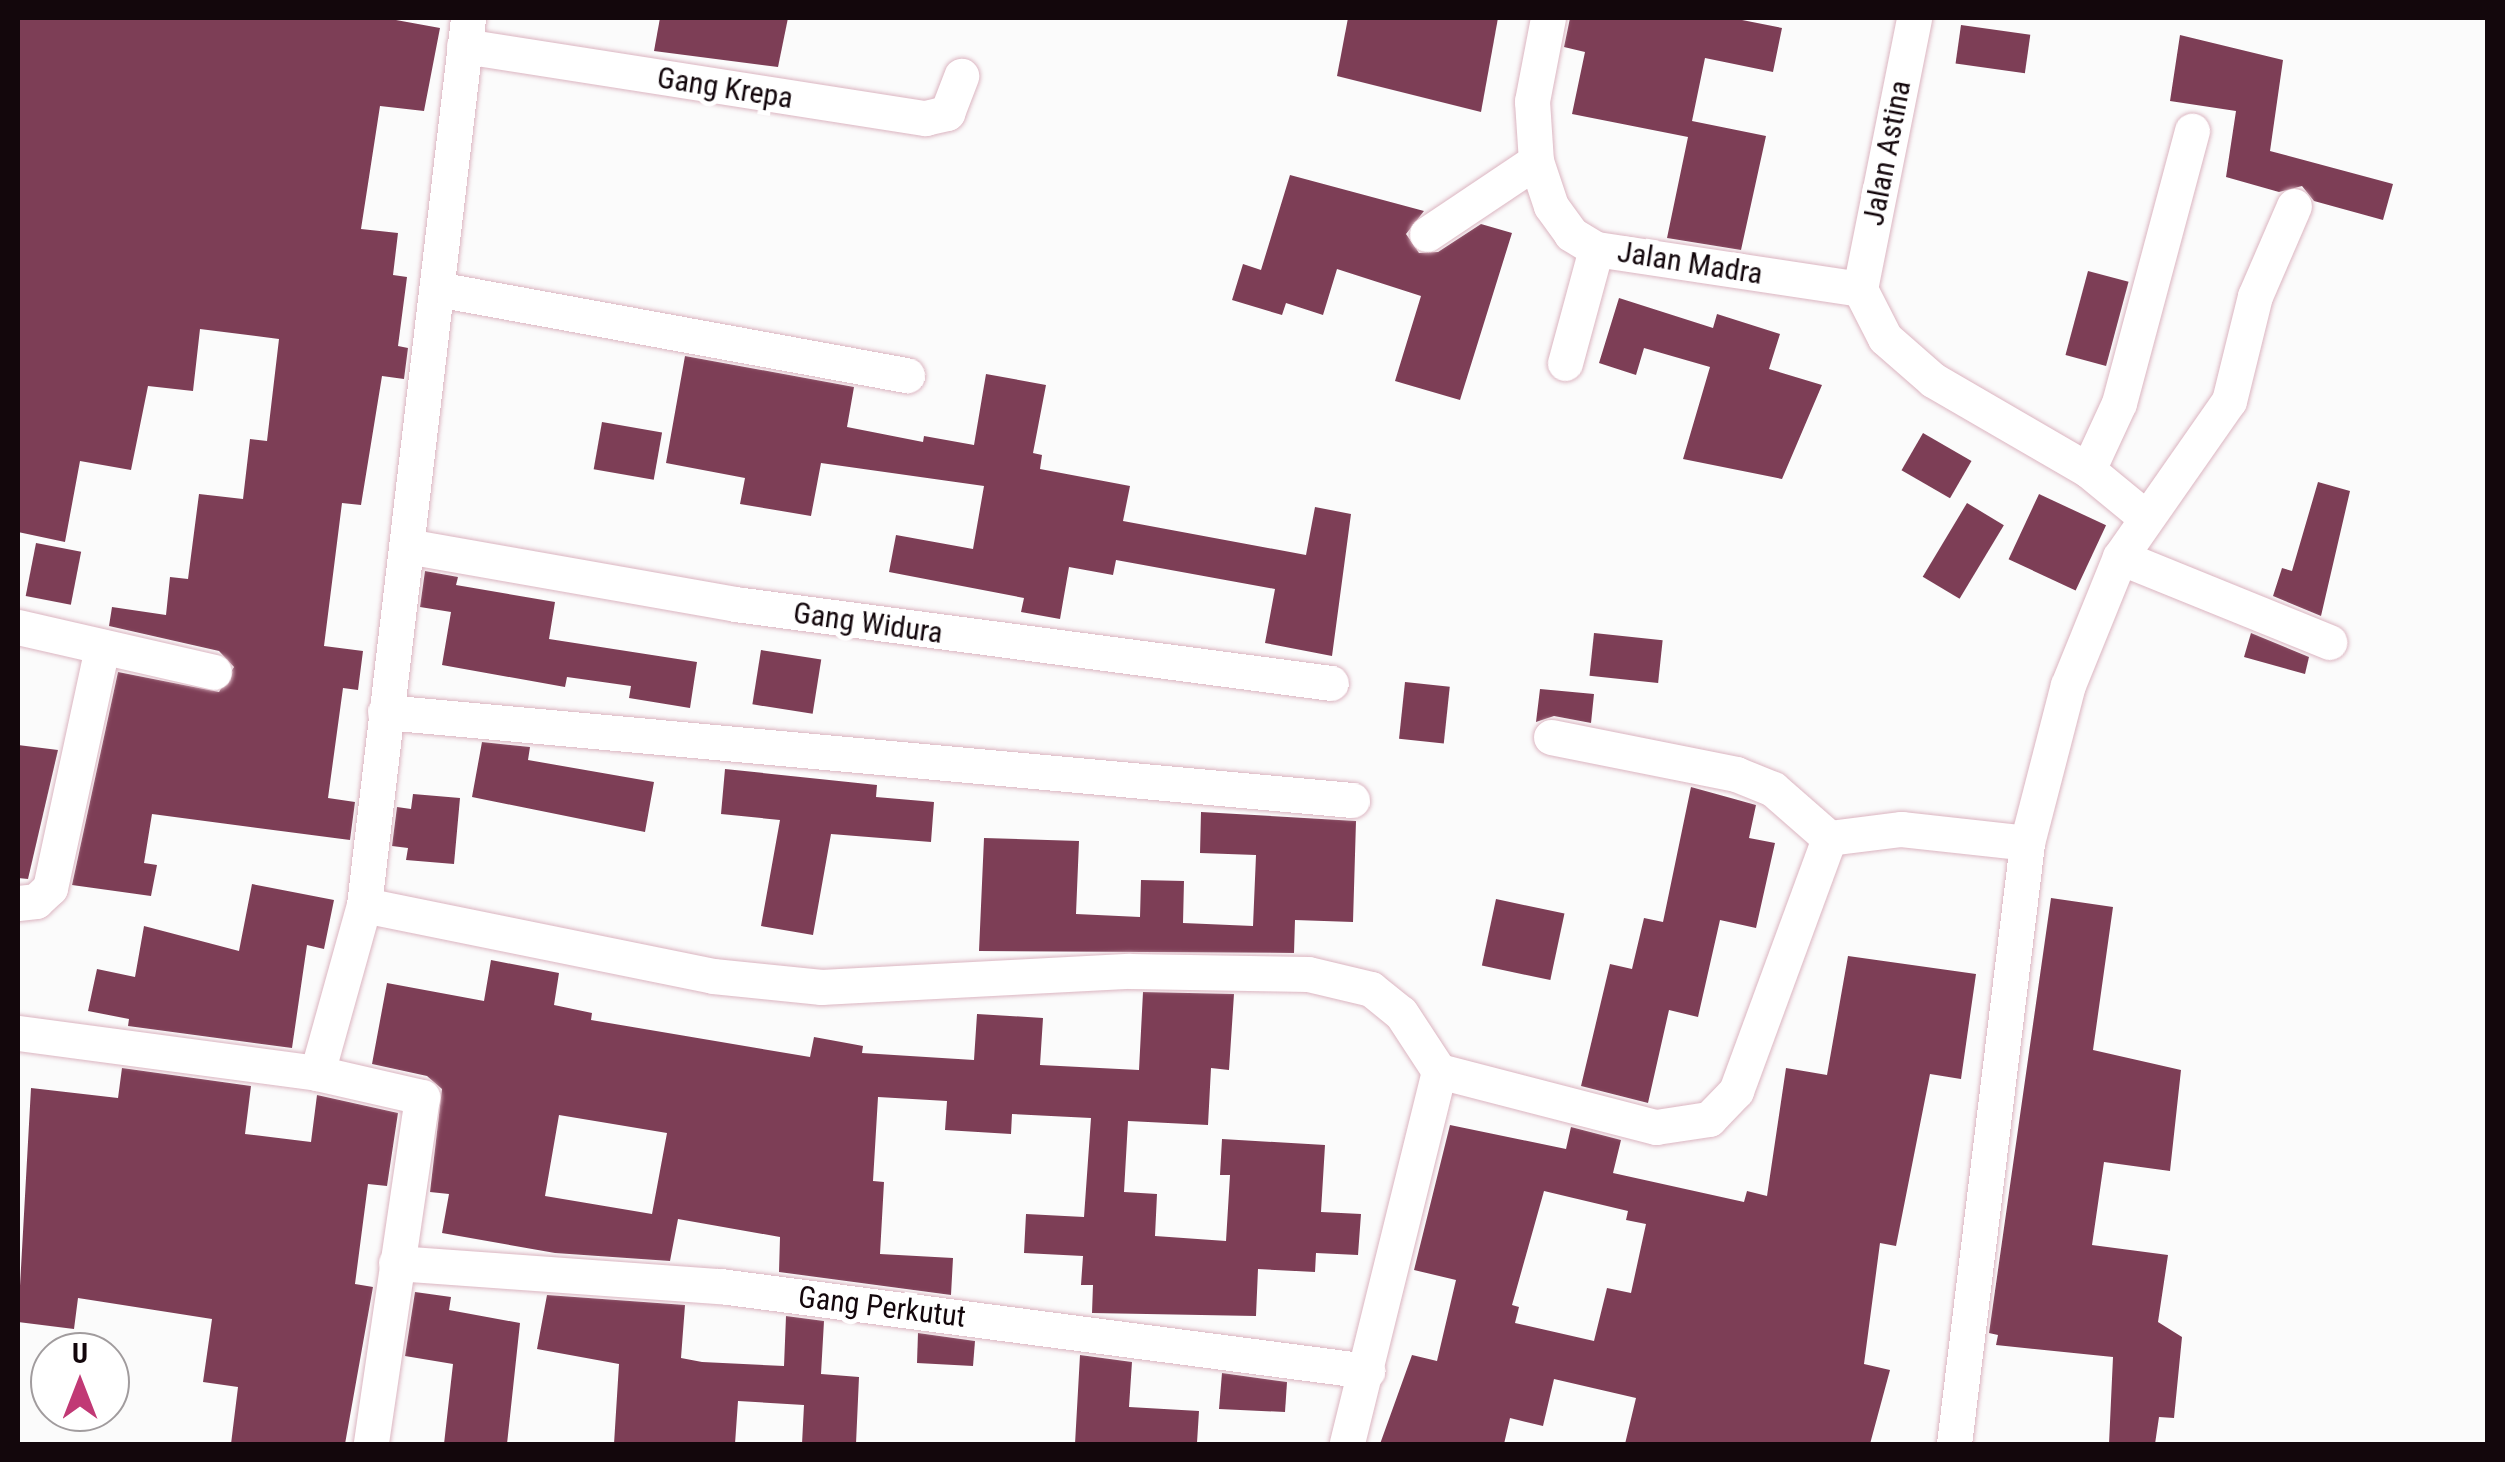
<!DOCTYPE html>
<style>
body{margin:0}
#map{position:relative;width:2505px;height:1462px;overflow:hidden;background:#fbfbfb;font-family:"Roboto Condensed",sans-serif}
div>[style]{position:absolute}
.building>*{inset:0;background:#7d3e56;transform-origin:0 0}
.roads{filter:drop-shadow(0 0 2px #dbb5c1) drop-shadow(0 0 2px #dbb5c1)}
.street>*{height:35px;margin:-17.5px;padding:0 17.5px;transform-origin:17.5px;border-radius:17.5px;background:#fff}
span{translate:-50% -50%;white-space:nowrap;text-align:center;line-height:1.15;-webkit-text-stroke:10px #fff;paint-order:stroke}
.street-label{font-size:30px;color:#13070c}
.frame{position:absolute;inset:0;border:20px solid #13070c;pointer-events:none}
.north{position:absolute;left:30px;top:1332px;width:100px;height:100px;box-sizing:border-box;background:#fff;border:2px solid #a19c9e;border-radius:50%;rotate:0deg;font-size:28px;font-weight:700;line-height:40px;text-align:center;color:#13070c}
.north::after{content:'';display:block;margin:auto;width:35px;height:45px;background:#c13975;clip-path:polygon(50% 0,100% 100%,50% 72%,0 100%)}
</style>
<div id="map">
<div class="building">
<div style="clip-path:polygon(18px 18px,385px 18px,440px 28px,424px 111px,380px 106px,361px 229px,398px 233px,393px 275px,407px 277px,398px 346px,408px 348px,404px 379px,382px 376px,361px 505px,342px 503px,324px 646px,363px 651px,358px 690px,343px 688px,328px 798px,355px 802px,350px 840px,152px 814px,144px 863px,157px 865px,151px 896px,72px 885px,118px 672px,219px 692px,234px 667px,219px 651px,109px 626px,112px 607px,166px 615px,170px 577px,188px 579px,199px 494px,243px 499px,250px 439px,267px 441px,279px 339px,200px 329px,193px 391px,148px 386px,131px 470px,80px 461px,65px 542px,18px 532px)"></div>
<div style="clip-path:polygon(660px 18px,788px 18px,778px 67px,654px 51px)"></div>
<div style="clip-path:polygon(1348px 18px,1498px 18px,1481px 112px,1337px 76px)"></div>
<div style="clip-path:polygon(1570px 18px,1732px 18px,1782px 28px,1773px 72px,1705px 58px,1692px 121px,1766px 136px,1741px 250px,1667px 238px,1688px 137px,1572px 114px,1585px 52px,1564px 47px)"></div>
<div style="left:1961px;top:25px;width:70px;height:39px;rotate:8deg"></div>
<div style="clip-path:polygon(2180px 35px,2283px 60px,2270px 151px,2393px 184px,2383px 220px,2314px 201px,2302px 186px,2279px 192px,2226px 177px,2236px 111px,2170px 101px)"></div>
<div style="clip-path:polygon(1290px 175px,1424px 211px,1406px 234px,1419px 253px,1438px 252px,1481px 224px,1512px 233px,1460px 400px,1395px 381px,1421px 296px,1337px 269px,1323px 315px,1286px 303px,1282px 315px,1232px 300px,1243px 264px,1261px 270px)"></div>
<div style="left:2088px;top:271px;width:42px;height:87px;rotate:15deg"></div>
<div style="clip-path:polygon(1619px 298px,1713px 328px,1717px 314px,1780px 334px,1769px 369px,1822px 385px,1782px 479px,1683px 459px,1710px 367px,1644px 348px,1636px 375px,1599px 363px)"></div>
<div style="clip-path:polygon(685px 356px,854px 387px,847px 427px,923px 442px,924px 436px,974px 445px,986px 374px,1046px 385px,1033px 453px,1042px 455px,1040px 469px,1130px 486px,1123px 521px,1306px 555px,1315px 507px,1351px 514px,1332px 656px,1265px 643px,1275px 589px,1116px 560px,1113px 575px,1069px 567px,1060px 619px,1021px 612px,1024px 598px,889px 572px,896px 535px,973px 549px,984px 486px,821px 463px,811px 516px,740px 504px,745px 478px,666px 463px)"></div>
<div style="left:602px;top:422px;width:61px;height:48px;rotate:10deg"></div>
<div style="left:1923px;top:433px;width:56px;height:43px;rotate:30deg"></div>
<div style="clip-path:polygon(2318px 482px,2350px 491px,2321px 616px,2273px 596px,2282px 568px,2292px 571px)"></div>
<div style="left:2039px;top:494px;width:74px;height:72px;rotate:25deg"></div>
<div style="left:1967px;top:503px;width:43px;height:86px;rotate:31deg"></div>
<div style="left:36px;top:543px;width:46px;height:54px;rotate:11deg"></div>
<div style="clip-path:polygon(425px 571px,458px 577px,456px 585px,555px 602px,549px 639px,697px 662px,690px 708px,629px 698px,631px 686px,567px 677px,565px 687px,442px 665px,451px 612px,420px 607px)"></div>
<div style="left:1594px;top:633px;width:69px;height:43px;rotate:6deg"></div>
<div style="clip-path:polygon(2251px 633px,2309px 657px,2305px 674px,2244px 657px)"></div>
<div style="left:761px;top:650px;width:61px;height:55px;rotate:9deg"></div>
<div style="left:1405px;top:682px;width:45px;height:57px;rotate:6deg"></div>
<div style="clip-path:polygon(1540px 689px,1594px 694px,1591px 723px,1554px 716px,1536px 722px)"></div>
<div style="clip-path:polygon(482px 742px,530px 747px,528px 760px,654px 782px,645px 832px,472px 797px)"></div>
<div style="clip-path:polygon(18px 745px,58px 750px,28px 879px,18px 878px)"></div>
<div style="clip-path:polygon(725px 769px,877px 785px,876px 797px,934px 802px,931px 842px,831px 834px,813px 935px,761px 926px,780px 820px,721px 814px)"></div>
<div style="clip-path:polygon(1691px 787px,1756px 805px,1749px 838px,1775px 843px,1756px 928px,1720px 920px,1698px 1017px,1669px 1010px,1648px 1103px,1581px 1086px,1610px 964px,1632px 969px,1644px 918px,1663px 922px)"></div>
<div style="clip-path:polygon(413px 794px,460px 798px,454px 864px,406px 860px,408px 848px,392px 846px,397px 807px,411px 809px)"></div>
<div style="clip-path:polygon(1201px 812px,1356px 821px,1353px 922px,1295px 920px,1294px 953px,979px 951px,984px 838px,1079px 841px,1076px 914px,1140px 917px,1141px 880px,1184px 881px,1183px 923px,1253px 926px,1256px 855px,1200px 853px)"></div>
<div style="clip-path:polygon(252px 884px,334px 900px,324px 949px,307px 945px,292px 1048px,128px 1026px,129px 1019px,88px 1011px,97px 969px,135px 977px,144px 926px,239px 951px)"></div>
<div style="clip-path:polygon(2051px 898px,2113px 907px,2093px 1050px,2181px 1070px,2170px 1171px,2104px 1162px,2092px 1245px,2168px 1255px,2158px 1322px,2182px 1337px,2174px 1418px,2159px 1417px,2155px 1444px,2109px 1444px,2113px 1357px,1996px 1345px,1998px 1335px,1989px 1333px)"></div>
<div style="left:1496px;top:899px;width:70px;height:68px;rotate:12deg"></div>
<div style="clip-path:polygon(evenodd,1848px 956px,1976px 974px,1961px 1079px,1930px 1074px,1896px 1246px,1880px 1243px,1864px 1364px,1890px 1370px,1870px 1444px,1625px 1444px,1636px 1398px,1554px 1379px,1543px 1426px,1510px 1418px,1504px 1444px,1380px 1444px,1412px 1355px,1437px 1361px,1456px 1280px,1414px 1270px,1450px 1125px,1566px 1149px,1571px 1127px,1621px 1140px,1613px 1173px,1744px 1202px,1747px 1191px,1767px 1196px,1786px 1068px,1827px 1075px,1848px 956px,1544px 1191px,1628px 1211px,1626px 1220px,1646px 1224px,1631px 1293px,1607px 1288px,1594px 1341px,1515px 1323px,1519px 1307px,1512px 1305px,1544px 1191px)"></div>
<div style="clip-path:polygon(evenodd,491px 960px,559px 973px,554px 1005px,592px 1013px,591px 1020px,810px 1057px,814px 1037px,863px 1046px,862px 1053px,974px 1060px,977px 1014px,1043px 1018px,1040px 1065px,1139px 1070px,1143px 992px,1234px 994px,1229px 1070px,1211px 1068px,1208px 1125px,1128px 1121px,1124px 1192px,1157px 1194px,1155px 1236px,1226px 1241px,1230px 1175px,1220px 1175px,1222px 1139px,1325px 1145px,1321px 1212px,1361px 1214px,1358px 1255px,1316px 1253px,1315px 1272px,1258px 1269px,1256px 1316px,1092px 1313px,1093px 1285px,1081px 1285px,1083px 1256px,1024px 1253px,1026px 1214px,1084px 1217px,1091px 1118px,1012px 1114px,1011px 1134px,945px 1130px,947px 1101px,878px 1097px,873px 1181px,884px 1182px,880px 1254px,953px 1258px,951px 1295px,779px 1272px,780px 1237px,678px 1219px,670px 1261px,555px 1253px,442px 1233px,449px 1194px,430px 1192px,442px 1089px,427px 1076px,372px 1064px,387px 983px,484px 1001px,491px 960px,559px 1115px,667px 1133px,652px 1214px,545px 1196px,559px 1115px)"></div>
<div style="clip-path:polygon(122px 1068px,251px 1086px,245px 1134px,311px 1142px,317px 1095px,398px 1113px,387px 1186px,368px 1184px,355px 1284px,373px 1287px,345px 1444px,231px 1444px,238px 1387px,203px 1382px,212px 1319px,78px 1298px,74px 1329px,18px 1322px,31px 1088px,118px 1098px)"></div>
<div style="clip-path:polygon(415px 1292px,451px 1297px,449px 1310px,520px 1323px,507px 1444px,444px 1444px,453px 1364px,405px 1356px)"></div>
<div style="clip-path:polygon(547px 1295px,685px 1305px,681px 1358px,702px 1362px,784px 1366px,786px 1316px,824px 1321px,821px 1374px,859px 1377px,856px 1444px,802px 1444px,804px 1405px,738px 1401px,735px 1444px,614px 1444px,619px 1364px,537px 1349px)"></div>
<div style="clip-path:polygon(918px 1333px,975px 1341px,973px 1366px,917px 1363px)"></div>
<div style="clip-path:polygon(1080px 1355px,1132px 1362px,1129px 1407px,1199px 1411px,1197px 1443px,1075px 1444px)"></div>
<div style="clip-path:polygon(1222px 1373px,1287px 1382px,1285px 1412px,1219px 1409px)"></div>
</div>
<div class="roads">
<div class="street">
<div style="left:1548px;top:18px;width:85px;rotate:100.9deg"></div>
<div style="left:1532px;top:101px;width:60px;rotate:86.2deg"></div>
<div style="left:1536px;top:161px;width:47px;rotate:71.6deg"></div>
<div style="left:1551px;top:206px;width:34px;rotate:54deg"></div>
<div style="left:1571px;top:234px;width:29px;rotate:31deg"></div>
<div style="left:1596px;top:249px;width:267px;rotate:8.6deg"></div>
<div style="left:464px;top:46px;width:467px;rotate:8.9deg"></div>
<div style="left:925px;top:118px;width:23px;rotate:-13deg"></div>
<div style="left:947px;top:113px;width:40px;rotate:-69deg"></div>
<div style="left:1427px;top:234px;width:131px;rotate:-33.8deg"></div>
<div style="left:437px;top:289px;width:478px;rotate:10.4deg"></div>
<div style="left:1860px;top:289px;width:55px;rotate:63deg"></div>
<div style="left:1885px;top:338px;width:64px;rotate:41.2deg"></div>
<div style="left:1933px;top:380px;width:179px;rotate:30.1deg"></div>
<div style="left:2088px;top:470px;width:72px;rotate:39.4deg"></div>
<div style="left:1860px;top:289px;width:276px;rotate:-78.7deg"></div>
<div style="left:1565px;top:363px;width:118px;rotate:-74.8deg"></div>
<div style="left:2088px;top:470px;width:74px;rotate:-65.2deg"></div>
<div style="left:2119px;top:403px;width:282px;rotate:-75deg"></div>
<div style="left:407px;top:546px;width:333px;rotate:10deg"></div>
<div style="left:735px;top:604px;width:601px;rotate:7.55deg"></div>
<div style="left:2120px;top:557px;width:226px;rotate:22.1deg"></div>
<div style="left:18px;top:627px;width:201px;rotate:12.9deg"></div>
<div style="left:385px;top:712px;width:971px;rotate:5.2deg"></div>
<div style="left:1551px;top:737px;width:189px;rotate:11.3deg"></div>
<div style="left:1736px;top:774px;width:40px;rotate:22deg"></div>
<div style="left:1773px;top:789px;width:74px;rotate:41.2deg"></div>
<div style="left:18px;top:903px;width:18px;rotate:-6deg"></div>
<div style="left:36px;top:901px;width:19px;rotate:-43deg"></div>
<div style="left:50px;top:888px;width:247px;rotate:-77.8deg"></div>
<div style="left:364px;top:905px;width:356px;rotate:11.5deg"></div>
<div style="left:713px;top:976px;width:109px;rotate:5.8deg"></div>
<div style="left:821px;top:987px;width:309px;rotate:-3deg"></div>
<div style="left:1130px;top:971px;width:178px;rotate:1deg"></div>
<div style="left:1308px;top:974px;width:65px;rotate:13.4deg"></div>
<div style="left:1371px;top:989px;width:38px;rotate:39deg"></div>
<div style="left:1401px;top:1013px;width:69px;rotate:56.8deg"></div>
<div style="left:1439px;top:1071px;width:384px;rotate:103.9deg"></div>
<div style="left:18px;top:1033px;width:302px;rotate:7.6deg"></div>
<div style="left:317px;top:1073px;width:108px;rotate:12.9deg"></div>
<div style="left:422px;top:1097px;width:351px;rotate:98.4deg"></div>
<div style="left:1439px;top:1071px;width:224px;rotate:14.5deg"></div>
<div style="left:1656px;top:1127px;width:54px;rotate:-8.6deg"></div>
<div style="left:1709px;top:1119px;width:39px;rotate:-46deg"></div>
<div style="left:1736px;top:1091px;width:270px;rotate:-69.8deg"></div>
<div style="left:1829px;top:838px;width:73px;rotate:-7.1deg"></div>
<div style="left:1901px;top:829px;width:127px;rotate:6.3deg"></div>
<div style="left:317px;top:1073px;width:174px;rotate:-74.4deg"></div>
<div style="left:364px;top:905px;width:893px;rotate:-83.31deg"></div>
<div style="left:396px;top:1263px;width:325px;rotate:4.1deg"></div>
<div style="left:720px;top:1286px;width:653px;rotate:7.48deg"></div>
<div style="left:1954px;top:1444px;width:605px;rotate:-83.07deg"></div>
<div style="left:2027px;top:843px;width:163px;rotate:-75.5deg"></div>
<div style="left:2068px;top:685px;width:138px;rotate:-67.9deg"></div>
<div style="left:2120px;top:557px;width:190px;rotate:-55.1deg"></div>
<div style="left:2229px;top:401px;width:108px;rotate:-76.1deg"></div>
<div style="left:2255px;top:296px;width:98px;rotate:-66.6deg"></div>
</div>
</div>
<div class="street-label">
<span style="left:725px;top:88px;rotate:9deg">Gang Krepa</span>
<span style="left:1887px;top:153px;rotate:-79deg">Jalan Astina</span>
<span style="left:1690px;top:263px;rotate:9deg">Jalan Madra</span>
<span style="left:868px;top:623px;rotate:8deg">Gang Widura</span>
<span style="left:882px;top:1307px;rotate:7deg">Gang Perkutut</span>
</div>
<div class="frame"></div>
<div class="north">U</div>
</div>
